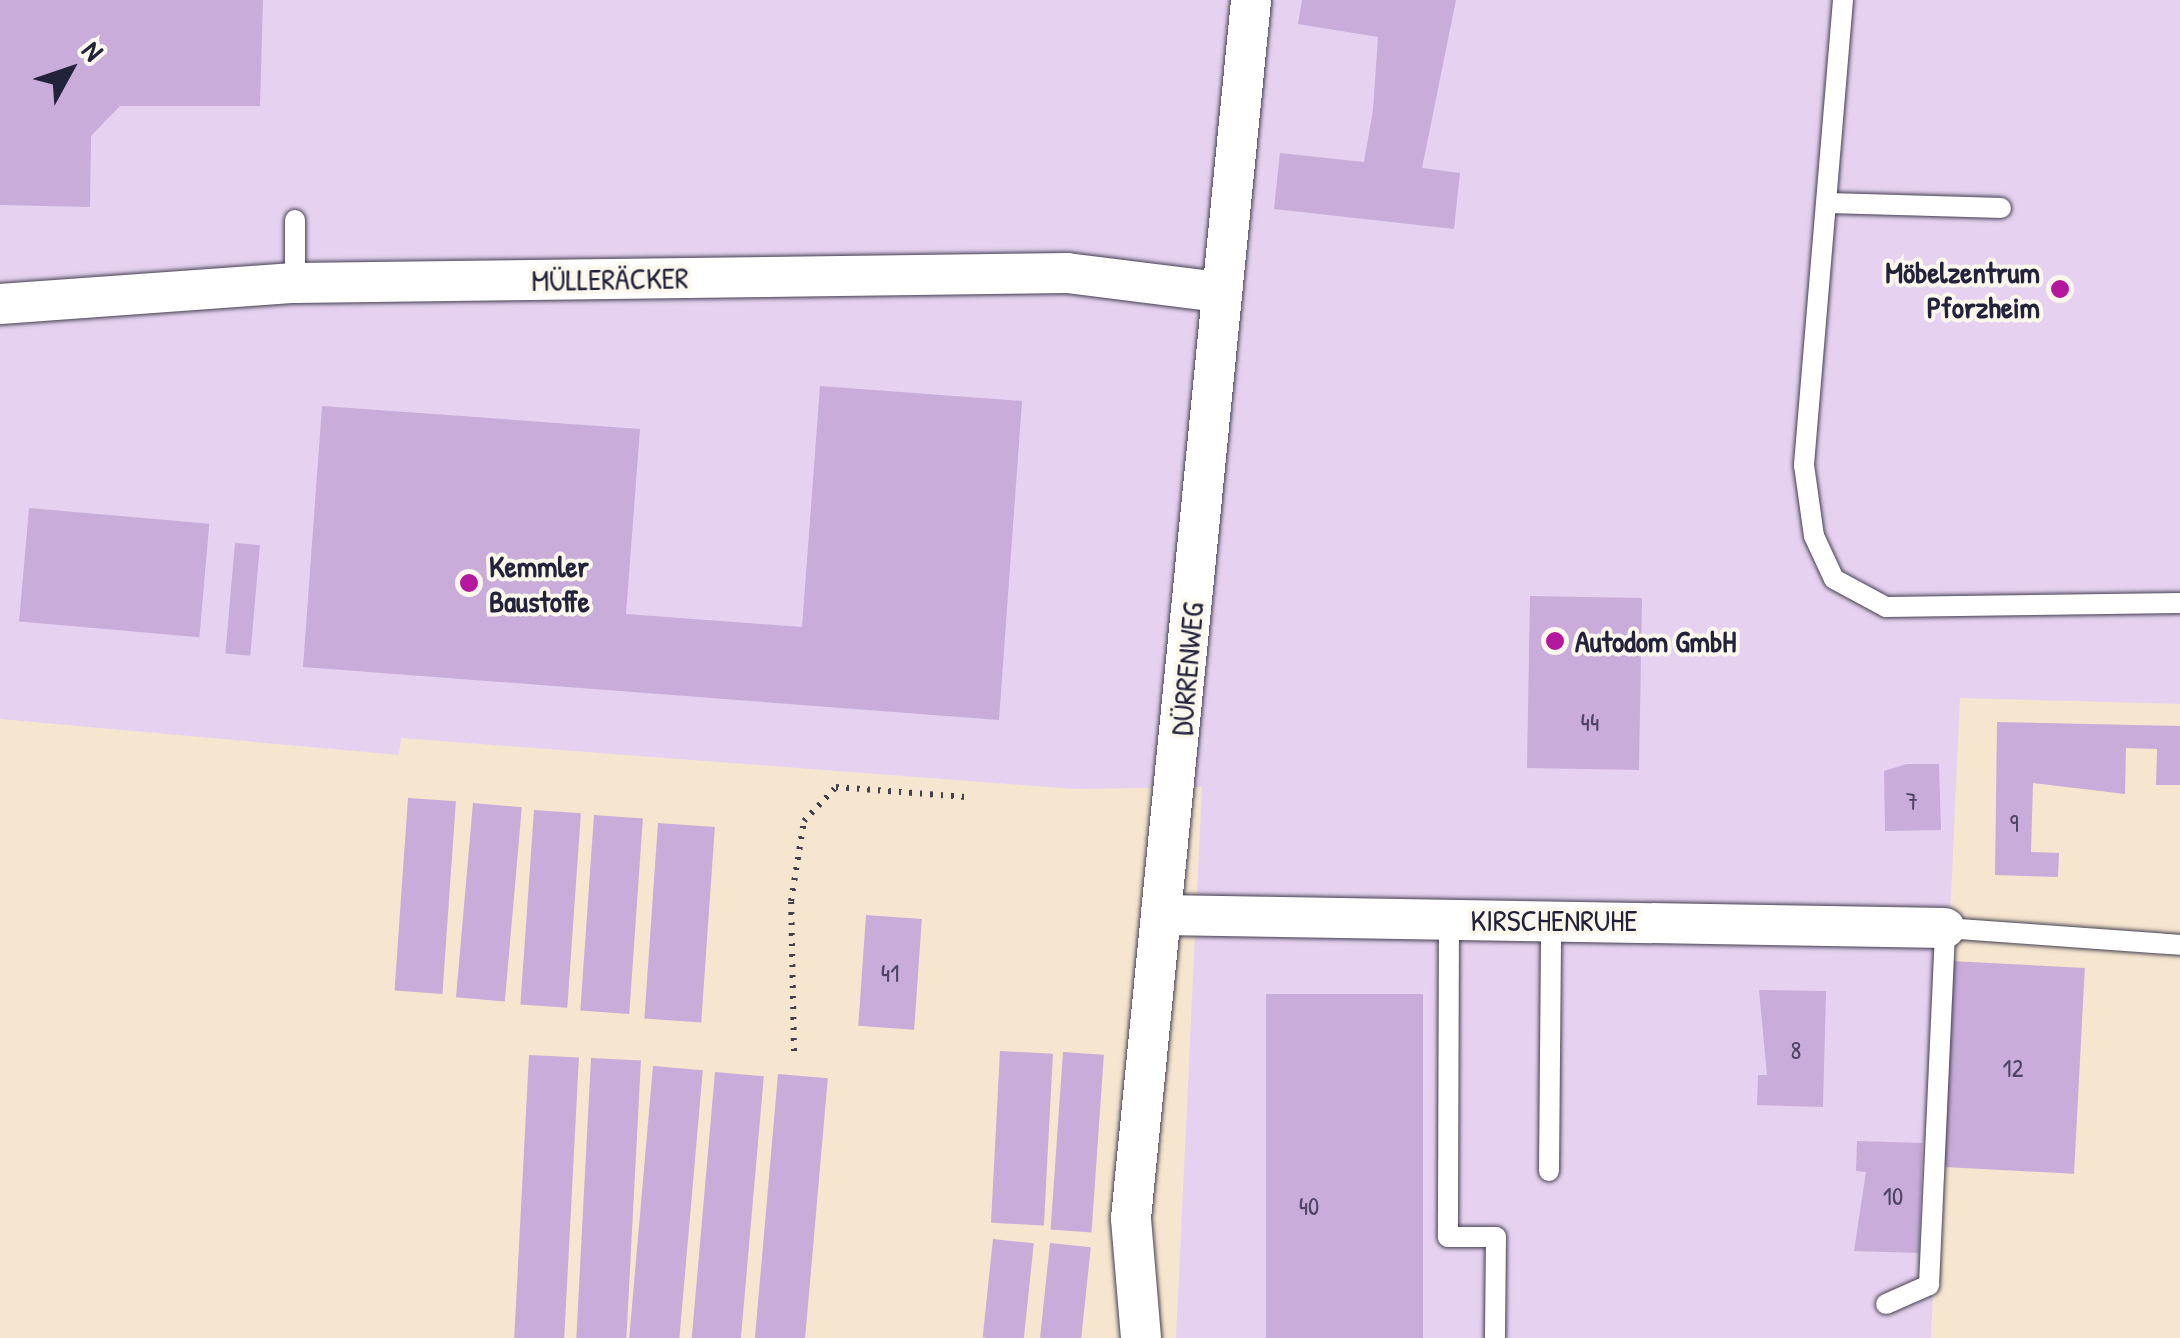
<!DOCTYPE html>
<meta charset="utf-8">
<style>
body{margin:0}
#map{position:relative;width:2180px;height:1338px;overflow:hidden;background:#f6e6cf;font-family:"Patrick Hand",sans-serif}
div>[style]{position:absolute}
.built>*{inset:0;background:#e6d2f0}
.building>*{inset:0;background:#c9acd9;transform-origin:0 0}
.path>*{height:6px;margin-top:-3px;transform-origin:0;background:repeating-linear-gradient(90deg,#423f51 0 2.5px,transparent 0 10.5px)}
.roads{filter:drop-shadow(0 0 2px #423f51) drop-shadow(0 0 2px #423f51)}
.service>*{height:20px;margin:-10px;padding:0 10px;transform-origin:10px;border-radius:10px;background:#fff}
.minor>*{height:40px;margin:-20px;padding:0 20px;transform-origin:20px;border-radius:20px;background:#fff}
.dots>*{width:28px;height:28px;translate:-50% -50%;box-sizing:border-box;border:5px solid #fbf7ec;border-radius:50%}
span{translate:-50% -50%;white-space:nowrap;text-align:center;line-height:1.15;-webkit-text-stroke:8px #fbf7ec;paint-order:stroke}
.number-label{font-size:25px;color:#4c4462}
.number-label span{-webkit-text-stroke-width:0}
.poi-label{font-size:30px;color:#22223b;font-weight:700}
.right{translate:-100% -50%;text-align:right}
.left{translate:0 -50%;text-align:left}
.street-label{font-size:30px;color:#22223b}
.north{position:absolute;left:20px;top:20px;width:100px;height:100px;-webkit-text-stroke:8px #fbf7ec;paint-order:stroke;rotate:50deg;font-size:28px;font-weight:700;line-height:40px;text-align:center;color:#22223b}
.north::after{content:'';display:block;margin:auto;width:35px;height:45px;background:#22223b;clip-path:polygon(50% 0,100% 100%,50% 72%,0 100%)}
</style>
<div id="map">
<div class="built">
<div style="clip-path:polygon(0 0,2180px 0,2180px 704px,1960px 698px,1931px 1338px,1176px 1338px,1202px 787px,1075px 789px,401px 738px,399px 755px,0 719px)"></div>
</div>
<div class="building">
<div style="clip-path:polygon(0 0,263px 0,260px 106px,120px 106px,91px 136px,90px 207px,0 205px)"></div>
<div style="clip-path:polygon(1302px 0,1456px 0,1422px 168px,1460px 173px,1454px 229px,1274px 209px,1280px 153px,1364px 162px,1373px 110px,1378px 37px,1298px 24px)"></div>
<div style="clip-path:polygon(820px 386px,1022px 401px,999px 720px,303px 667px,322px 406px,640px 429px,626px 614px,802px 627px)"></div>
<div style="left:29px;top:508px;width:181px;height:114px;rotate:5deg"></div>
<div style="left:235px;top:543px;width:25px;height:111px;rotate:5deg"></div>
<div style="left:1530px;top:596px;width:112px;height:172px;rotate:1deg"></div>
<div style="clip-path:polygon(1997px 722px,2180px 726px,2180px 785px,2156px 785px,2157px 749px,2126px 748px,2125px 794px,2033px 783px,2031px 852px,2059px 853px,2058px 877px,1995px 875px)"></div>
<div style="clip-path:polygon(1907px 764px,1939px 764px,1941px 830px,1885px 831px,1884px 771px)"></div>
<div style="left:408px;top:798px;width:48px;height:193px;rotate:4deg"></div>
<div style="left:473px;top:803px;width:49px;height:195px;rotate:5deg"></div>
<div style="left:534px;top:810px;width:47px;height:195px;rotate:4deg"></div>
<div style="left:594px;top:815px;width:49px;height:196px;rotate:4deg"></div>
<div style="left:658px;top:823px;width:57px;height:196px;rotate:4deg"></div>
<div style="left:866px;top:915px;width:56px;height:111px;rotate:4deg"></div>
<div style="left:1951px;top:961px;width:134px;height:206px;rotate:3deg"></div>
<div style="clip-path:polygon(1759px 990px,1826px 991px,1823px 1107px,1757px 1105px,1758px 1075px,1767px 1075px)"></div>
<div style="left:1266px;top:994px;width:157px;height:344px"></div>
<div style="left:1000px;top:1051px;width:53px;height:172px;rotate:3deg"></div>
<div style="left:1063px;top:1052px;width:41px;height:178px;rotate:4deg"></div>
<div style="left:529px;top:1055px;width:50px;height:284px;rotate:3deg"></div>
<div style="left:591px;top:1058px;width:50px;height:281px;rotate:3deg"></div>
<div style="left:653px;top:1066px;width:50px;height:273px;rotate:5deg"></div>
<div style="left:715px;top:1072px;width:49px;height:267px;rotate:5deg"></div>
<div style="left:778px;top:1074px;width:50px;height:265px;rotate:5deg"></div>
<div style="clip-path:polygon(1857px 1141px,1922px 1143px,1919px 1253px,1854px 1251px,1866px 1172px,1856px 1171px)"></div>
<div style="left:993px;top:1239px;width:41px;height:99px;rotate:6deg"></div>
<div style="left:1050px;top:1243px;width:41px;height:95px;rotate:6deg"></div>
</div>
<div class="path">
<div style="left:794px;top:1051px;width:150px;rotate:-91.1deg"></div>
<div style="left:791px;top:901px;width:81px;rotate:-80.8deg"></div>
<div style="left:804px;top:821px;width:47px;rotate:-46.7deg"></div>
<div style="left:836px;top:787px;width:130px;rotate:4.4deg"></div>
</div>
<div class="roads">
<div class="service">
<div style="left:1843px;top:0;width:467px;rotate:94.8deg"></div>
<div style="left:1804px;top:465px;width:72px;rotate:82deg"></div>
<div style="left:1814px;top:536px;width:47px;rotate:65.1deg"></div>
<div style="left:1834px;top:579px;width:59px;rotate:28.3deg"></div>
<div style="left:1886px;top:607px;width:294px;rotate:-0.8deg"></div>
<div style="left:1830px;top:203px;width:171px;rotate:1.7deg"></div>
<div style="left:295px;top:220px;width:63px;rotate:90deg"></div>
<div style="left:1449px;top:919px;width:318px;rotate:90.2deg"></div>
<div style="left:1448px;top:1237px;width:48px"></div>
<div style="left:1496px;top:1237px;width:101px;rotate:90.6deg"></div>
<div style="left:1549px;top:1171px;width:252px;rotate:-89.5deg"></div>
<div style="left:1886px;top:1304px;width:47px;rotate:-23.8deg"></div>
<div style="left:1929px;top:1285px;width:357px;rotate:-87.4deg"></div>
<div style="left:1945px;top:928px;width:236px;rotate:4.1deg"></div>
</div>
<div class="minor">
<div style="left:0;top:304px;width:296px;rotate:-4.1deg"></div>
<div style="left:295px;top:283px;width:772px;rotate:-0.74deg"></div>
<div style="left:1067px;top:273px;width:154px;rotate:7.1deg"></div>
<div style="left:1162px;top:915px;width:783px;rotate:0.95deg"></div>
<div style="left:1141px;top:1338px;width:120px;rotate:-94.8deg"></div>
<div style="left:1131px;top:1218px;width:1224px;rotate:-84.37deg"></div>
</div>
</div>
<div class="dots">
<div style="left:2060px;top:289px;background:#b5179e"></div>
<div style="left:469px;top:583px;background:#b5179e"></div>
<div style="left:1555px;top:641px;background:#b5179e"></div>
</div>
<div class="number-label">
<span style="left:1590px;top:722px">44</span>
<span style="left:1912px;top:801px">7</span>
<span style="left:2014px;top:823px">9</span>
<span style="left:890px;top:973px">41</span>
<span style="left:1796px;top:1050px">8</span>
<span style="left:2013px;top:1068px">12</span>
<span style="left:1893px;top:1196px">10</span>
<span style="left:1309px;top:1206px">40</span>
</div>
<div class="poi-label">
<span class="right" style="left:2040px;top:289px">Möbelzentrum<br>Pforzheim</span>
<span class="left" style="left:489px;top:583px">Kemmler<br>Baustoffe</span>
<span class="left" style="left:1575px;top:641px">Autodom GmbH</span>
</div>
<div class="street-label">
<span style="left:610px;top:279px;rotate:-1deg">MÜLLERÄCKER</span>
<span style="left:1187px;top:669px;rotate:-85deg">DÜRRENWEG</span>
<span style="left:1554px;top:920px">KIRSCHENRUHE</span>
</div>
<div class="north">N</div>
</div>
